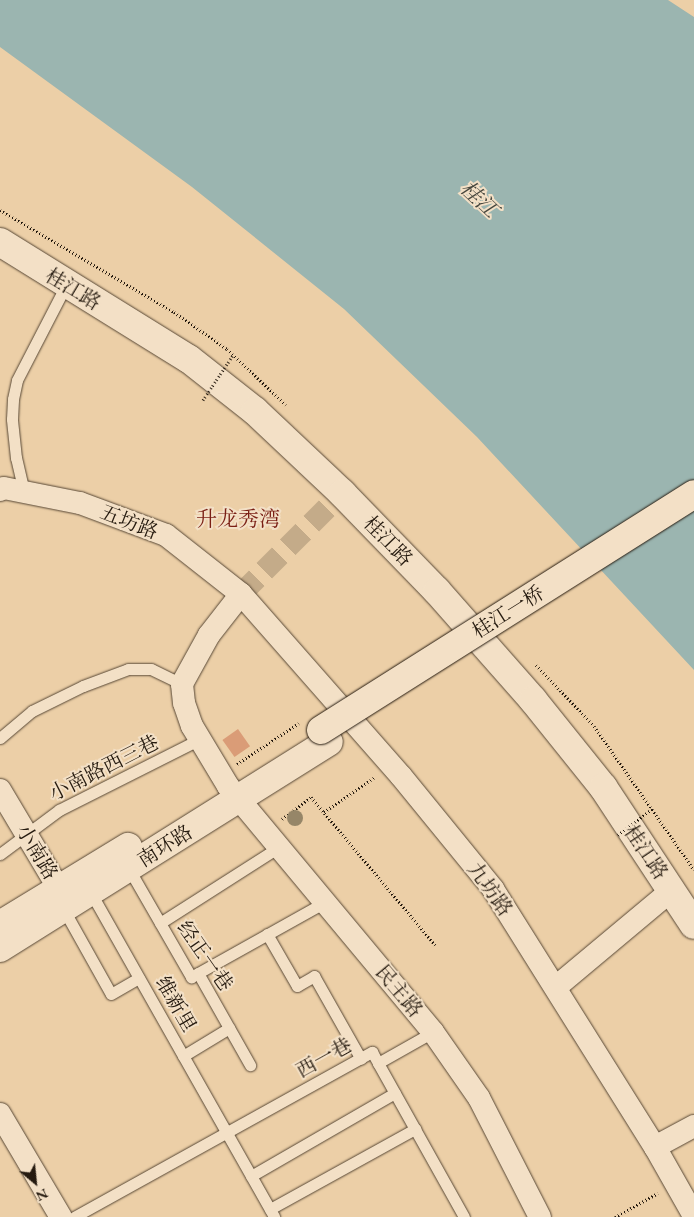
<!DOCTYPE html>
<meta charset="utf-8">
<style>
body{margin:0}
#map{position:relative;width:694px;height:1217px;overflow:hidden;background:#eccfa7;font-family:"EB Garamond","Noto Serif SC",serif}
div>[style]{position:absolute}
.water>*{inset:0;background:#9bb5b0}
.building>*{inset:0;background:#da9c77;transform-origin:0 0}
.street-tunnel>*{height:22px;margin-top:-11px;transform-origin:0;background:repeating-linear-gradient(90deg,#c4ab89 0 22px,transparent 0 33px)}
.path>*{height:3px;margin-top:-1.5px;transform-origin:0;background:repeating-linear-gradient(90deg,#251a0f 0 1px,transparent 0 3.5px)}
.roads{filter:drop-shadow(0 0 1px #574735) drop-shadow(0 0 1px #574735)}
.lane>*{height:11px;margin:-5.5px;padding:0 5.5px;transform-origin:5.5px;border-radius:5.5px;background:#f3e0c6}
.street>*{height:22px;margin:-11px;padding:0 11px;transform-origin:11px;border-radius:11px;background:#f3e0c6}
.secondary>*{height:28px;margin:-14px;padding:0 14px;transform-origin:14px;border-radius:14px;background:#f3e0c6}
.path-bridge>*{height:3px;margin-top:-1.5px;transform-origin:0;background:repeating-linear-gradient(90deg,#251a0f 0 1px,transparent 0 3.5px)}
.bridges{filter:drop-shadow(0 0 1px #251a0f) drop-shadow(0 0 1px #251a0f)}
.secondary-bridge>*{height:28px;margin:-14px;padding:0 14px;transform-origin:14px;border-radius:14px;background:#f3e0c6}
.trees>*{width:16px;height:16px;margin:-8px;border-radius:50%;background:#968668}
span{translate:-50% -50%;white-space:nowrap;text-align:center;line-height:1.15;-webkit-text-stroke:4px #f3e0c6;paint-order:stroke}
.street-label{font-size:20px;color:#251a0f}
.water-label{font-size:21px;color:#48483f;font-style:italic}
.neighbourhood-label{font-size:21px;color:#7a1f14}
.north{position:absolute;left:10px;top:1157px;width:50px;height:50px;-webkit-text-stroke:4px #f3e0c6;paint-order:stroke;rotate:152deg;font-size:14px;font-weight:700;line-height:20px;text-align:center;color:#251a0f}
.north::after{content:'';display:block;margin:auto;width:18px;height:22px;background:#251a0f;clip-path:polygon(50% 0,100% 100%,50% 72%,0 100%)}
</style>
<div id="map">
<div class="water">
<div style="clip-path:polygon(0 0,668px 0,694px 17px,694px 670px,477px 437px,344px 309px,192px 187px,0 47px)"></div>
</div>
<div class="building">
<div style="left:238px;top:729px;width:21px;height:19px;rotate:55deg"></div>
</div>
<div class="street-tunnel">
<div style="left:241px;top:594px;width:143px;rotate:-45deg"></div>
</div>
<div class="path">
<div style="left:0;top:210px;width:202px;rotate:30.4deg"></div>
<div style="left:174px;top:312px;width:65px;rotate:34.9deg"></div>
<div style="left:227px;top:349px;width:81px;rotate:43.5deg"></div>
<div style="left:536px;top:665px;width:84px;rotate:46.4deg"></div>
<div style="left:594px;top:726px;width:175px;rotate:55.2deg"></div>
<div style="left:237px;top:764px;width:74px;rotate:-33.5deg"></div>
<div style="left:324px;top:812px;width:62px;rotate:-34.5deg"></div>
<div style="left:282px;top:819px;width:36px;rotate:-37deg"></div>
<div style="left:311px;top:797px;width:193px;rotate:50deg"></div>
<div style="left:615px;top:1217px;width:49px;rotate:-29.2deg"></div>
</div>
<div class="roads">
<div class="lane">
<div style="left:24px;top:492px;width:35px;rotate:-103deg"></div>
<div style="left:16px;top:458px;width:39px;rotate:-96deg"></div>
<div style="left:12px;top:419px;width:20px;rotate:-87deg"></div>
<div style="left:13px;top:399px;width:19px;rotate:-78deg"></div>
<div style="left:17px;top:380px;width:107px;rotate:-62.7deg"></div>
<div style="left:0;top:738px;width:42px;rotate:-40.2deg"></div>
<div style="left:32px;top:711px;width:57px;rotate:-26.1deg"></div>
<div style="left:83px;top:686px;width:48px;rotate:-20.7deg"></div>
<div style="left:128px;top:669px;width:23px"></div>
<div style="left:151px;top:669px;width:34px;rotate:26deg"></div>
<div style="left:0;top:854px;width:74px;rotate:-36.7deg"></div>
<div style="left:59px;top:810px;width:158px;rotate:-26.7deg"></div>
<div style="left:129px;top:869px;width:125px;rotate:60.1deg"></div>
<div style="left:191px;top:977px;width:154px;rotate:-29.2deg"></div>
<div style="left:91px;top:893px;width:372px;rotate:60.5deg"></div>
<div style="left:64px;top:910px;width:96px;rotate:60.8deg"></div>
<div style="left:111px;top:994px;width:32px;rotate:-30deg"></div>
<div style="left:160px;top:923px;width:141px;rotate:-32.6deg"></div>
<div style="left:267px;top:934px;width:60px;rotate:60deg"></div>
<div style="left:297px;top:986px;width:20px;rotate:-30deg"></div>
<div style="left:314px;top:976px;width:95px;rotate:60.5deg"></div>
<div style="left:198px;top:973px;width:106px;rotate:60.5deg"></div>
<div style="left:183px;top:1056px;width:54px;rotate:-31.3deg"></div>
<div style="left:378px;top:1063px;width:176px;rotate:60.8deg"></div>
<div style="left:251px;top:1176px;width:166px;rotate:-30deg"></div>
<div style="left:270px;top:1209px;width:166px;rotate:-28.9deg"></div>
<div style="left:74px;top:1217px;width:341px;rotate:-29deg"></div>
<div style="left:372px;top:1052px;width:13px;rotate:61deg"></div>
<div style="left:378px;top:1063px;width:63px;rotate:-29.4deg"></div>
</div>
<div class="street">
<div style="left:0;top:490px;width:4px;rotate:-27deg"></div>
<div style="left:4px;top:488px;width:77px;rotate:11.2deg"></div>
<div style="left:80px;top:503px;width:92px;rotate:20.4deg"></div>
<div style="left:166px;top:535px;width:95px;rotate:38.2deg"></div>
<div style="left:241px;top:594px;width:242px;rotate:48.7deg"></div>
<div style="left:401px;top:776px;width:146px;rotate:50.8deg"></div>
<div style="left:493px;top:889px;width:305px;rotate:57.9deg"></div>
<div style="left:655px;top:1147px;width:79px;rotate:60.5deg"></div>
<div style="left:241px;top:594px;width:52px;rotate:128deg"></div>
<div style="left:209px;top:635px;width:56px;rotate:118.9deg"></div>
<div style="left:182px;top:684px;width:19px;rotate:84deg"></div>
<div style="left:184px;top:703px;width:24px;rotate:71deg"></div>
<div style="left:192px;top:726px;width:70px;rotate:59deg"></div>
<div style="left:228px;top:786px;width:320px;rotate:50.2deg"></div>
<div style="left:433px;top:1032px;width:80px;rotate:55.1deg"></div>
<div style="left:479px;top:1098px;width:134px;rotate:62.9deg"></div>
<div style="left:0;top:790px;width:115px;rotate:59.2deg"></div>
<div style="left:556px;top:987px;width:151px;rotate:-39.9deg"></div>
<div style="left:0;top:1114px;width:120px;rotate:59.4deg"></div>
<div style="left:655px;top:1147px;width:44px;rotate:-28.3deg"></div>
</div>
<div class="secondary">
<div style="left:0;top:242px;width:222px;rotate:31.8deg"></div>
<div style="left:189px;top:359px;width:84px;rotate:38.2deg"></div>
<div style="left:255px;top:411px;width:120px;rotate:43.3deg"></div>
<div style="left:342px;top:493px;width:136px;rotate:45.9deg"></div>
<div style="left:437px;top:591px;width:145px;rotate:48.6deg"></div>
<div style="left:533px;top:700px;width:112px;rotate:51.2deg"></div>
<div style="left:603px;top:787px;width:165px;rotate:56.6deg"></div>
<div style="left:0;top:925px;width:150px;rotate:-31.4deg"></div>
<div style="left:0;top:948px;width:388px;rotate:-32.1deg"></div>
</div>
</div>
<div class="path-bridge">
<div style="left:203px;top:400px;width:54px;rotate:-56.3deg"></div>
<div style="left:618px;top:835px;width:43px;rotate:-37.4deg"></div>
</div>
<div class="bridges">
<div class="secondary-bridge">
<div style="left:321px;top:730px;width:441px;rotate:-32.3deg"></div>
</div>
</div>
<div class="trees">
<div style="left:295px;top:818px"></div>
</div>
<div class="street-label">
<span style="left:73px;top:289px;rotate:31deg">桂江路</span>
<span style="left:129px;top:522px;rotate:21deg">五坊路</span>
<span style="left:388px;top:541px;rotate:46deg">桂江路</span>
<span style="left:508px;top:612px;rotate:-32deg">桂江一桥</span>
<span style="left:104px;top:768px;rotate:-27deg">小南路西三巷</span>
<span style="left:165px;top:846px;rotate:-32deg">南环路</span>
<span style="left:37px;top:852px;rotate:59deg">小南路</span>
<span style="left:646px;top:852px;rotate:56deg">桂江路</span>
<span style="left:490px;top:889px;rotate:54deg">九坊路</span>
<span style="left:205px;top:956px;rotate:55deg">经正一巷</span>
<span style="left:399px;top:991px;rotate:50deg">民主路</span>
<span style="left:176px;top:1004px;rotate:60deg">维新里</span>
<span style="left:324px;top:1058px;rotate:-29deg">西一巷</span>
</div>
<div class="water-label">
<span style="left:479px;top:199px;rotate:43deg">桂江</span>
</div>
<div class="neighbourhood-label">
<span style="left:238px;top:519px">升龙秀湾</span>
</div>
<div class="north">N</div>
</div>
